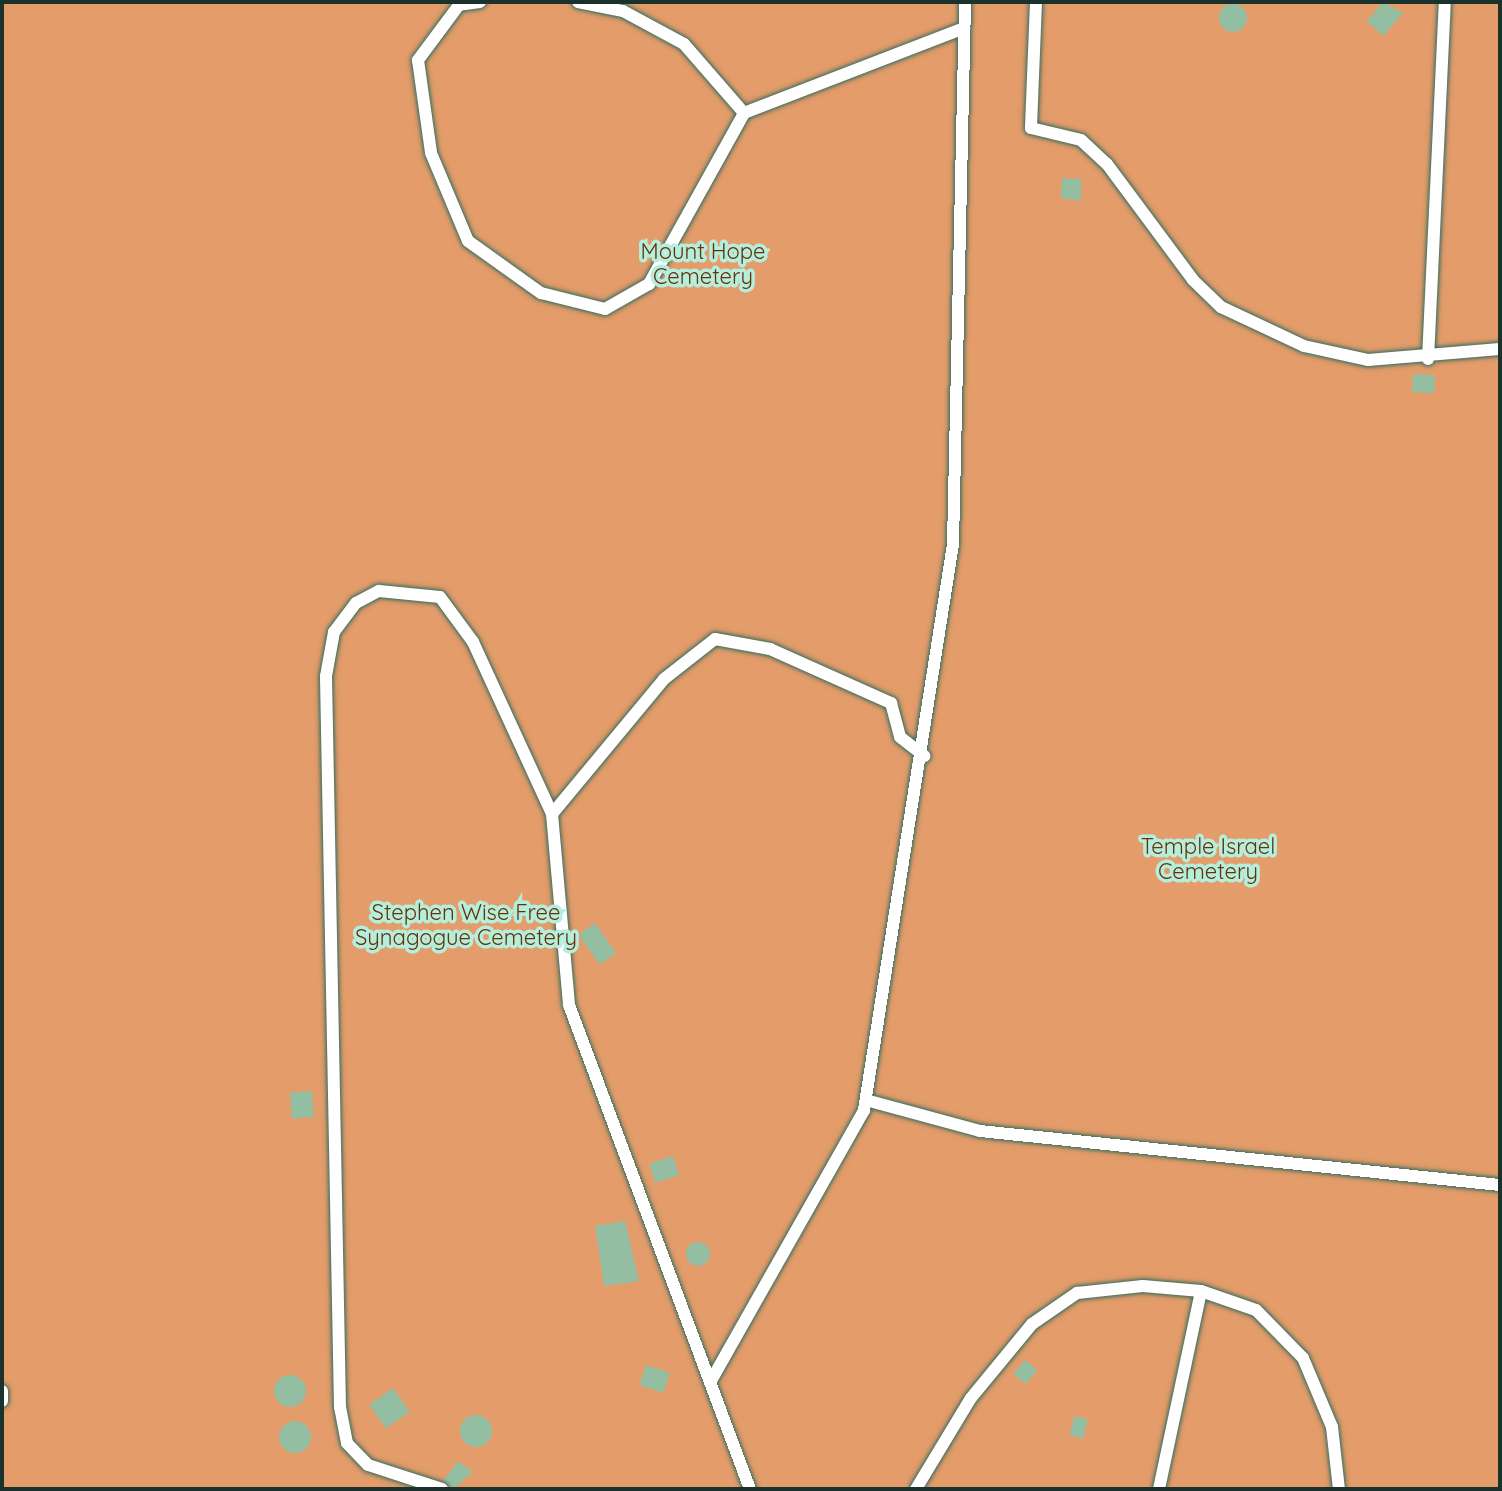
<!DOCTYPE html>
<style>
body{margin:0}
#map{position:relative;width:1502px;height:1491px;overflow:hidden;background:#b6eede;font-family:Quicksand,sans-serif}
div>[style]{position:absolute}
.green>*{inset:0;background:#e39c6a;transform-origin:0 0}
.building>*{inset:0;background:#94bea1;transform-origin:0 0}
.round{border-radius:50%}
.roads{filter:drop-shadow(0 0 2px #386c5f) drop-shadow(0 0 2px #386c5f)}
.service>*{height:12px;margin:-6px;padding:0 6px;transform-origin:6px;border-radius:6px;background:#fff}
span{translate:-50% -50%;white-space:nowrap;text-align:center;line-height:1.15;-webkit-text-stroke:7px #b6eede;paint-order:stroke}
.park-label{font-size:22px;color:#653306}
.frame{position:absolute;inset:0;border:4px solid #1b312b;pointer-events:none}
</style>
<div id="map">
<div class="green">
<div style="left:2px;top:2px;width:1498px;height:1487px"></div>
</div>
<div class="building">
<div style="clip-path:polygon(1383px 2px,1403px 13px,1383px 36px,1367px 21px)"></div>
<div class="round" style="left:1219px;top:4px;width:28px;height:28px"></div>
<div style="clip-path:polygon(1062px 178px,1081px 179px,1081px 201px,1061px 198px)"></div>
<div style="left:1413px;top:374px;width:22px;height:18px;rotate:3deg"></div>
<div style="left:595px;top:923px;width:37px;height:20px;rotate:55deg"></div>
<div style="left:312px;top:1091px;width:26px;height:22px;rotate:86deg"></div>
<div style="left:673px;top:1156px;width:20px;height:25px;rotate:72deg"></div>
<div style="clip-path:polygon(625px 1221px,639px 1281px,604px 1286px,595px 1226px)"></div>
<div class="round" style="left:686px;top:1242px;width:24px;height:24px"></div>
<div style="left:1025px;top:1360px;width:16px;height:18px;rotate:40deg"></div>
<div style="left:646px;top:1365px;width:25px;height:21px;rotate:18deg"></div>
<div class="round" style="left:274px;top:1375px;width:32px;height:32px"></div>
<div style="left:393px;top:1388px;width:29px;height:29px;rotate:55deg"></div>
<div class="round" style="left:460px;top:1415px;width:32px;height:32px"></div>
<div style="left:1074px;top:1416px;width:14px;height:20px;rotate:12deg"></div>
<div class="round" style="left:279px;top:1421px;width:32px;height:32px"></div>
<div style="clip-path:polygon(458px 1461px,473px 1472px,453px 1489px,443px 1481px)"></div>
</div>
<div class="roads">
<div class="service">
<div style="left:480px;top:2px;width:21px;rotate:172deg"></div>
<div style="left:459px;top:5px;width:69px;rotate:126.7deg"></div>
<div style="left:418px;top:60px;width:94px;rotate:82deg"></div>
<div style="left:431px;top:153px;width:95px;rotate:67.2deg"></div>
<div style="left:468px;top:241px;width:90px;rotate:35.5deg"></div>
<div style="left:541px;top:293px;width:66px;rotate:14deg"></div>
<div style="left:605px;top:309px;width:51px;rotate:-29.6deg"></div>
<div style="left:649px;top:284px;width:196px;rotate:-60.9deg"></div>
<div style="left:744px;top:113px;width:236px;rotate:-21.1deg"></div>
<div style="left:578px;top:2px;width:46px;rotate:11.3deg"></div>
<div style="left:623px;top:11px;width:69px;rotate:28.4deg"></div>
<div style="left:684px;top:44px;width:91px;rotate:49deg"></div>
<div style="left:1036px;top:2px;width:126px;rotate:92.3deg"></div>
<div style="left:1031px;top:128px;width:51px;rotate:13.5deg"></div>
<div style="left:1081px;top:140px;width:35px;rotate:43deg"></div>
<div style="left:1107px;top:164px;width:144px;rotate:53.4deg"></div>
<div style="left:1193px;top:280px;width:39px;rotate:44deg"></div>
<div style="left:1221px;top:307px;width:92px;rotate:25.2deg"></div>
<div style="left:1304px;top:346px;width:66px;rotate:12.3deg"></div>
<div style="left:1368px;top:360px;width:132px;rotate:-4.8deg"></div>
<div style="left:1428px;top:359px;width:357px;rotate:-87.3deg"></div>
<div style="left:552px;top:814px;width:175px;rotate:-50.3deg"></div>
<div style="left:664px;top:679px;width:65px;rotate:-38.1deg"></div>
<div style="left:715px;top:639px;width:56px;rotate:10.3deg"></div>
<div style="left:770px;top:649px;width:133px;rotate:24.1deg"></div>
<div style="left:891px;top:703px;width:35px;rotate:75deg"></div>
<div style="left:900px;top:737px;width:31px;rotate:38deg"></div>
<div style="left:866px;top:1100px;width:118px;rotate:15.2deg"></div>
<div style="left:980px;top:1131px;width:523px;rotate:5.93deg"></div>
<div style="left:712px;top:1379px;width:309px;rotate:-60.5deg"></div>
<div style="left:864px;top:1110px;width:573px;rotate:-81.06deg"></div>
<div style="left:953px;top:544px;width:542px;rotate:-88.73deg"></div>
<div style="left:2px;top:1391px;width:10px;rotate:90deg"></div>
<div style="left:442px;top:1489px;width:78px;rotate:-162deg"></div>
<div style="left:368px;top:1465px;width:30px;rotate:-134deg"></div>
<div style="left:347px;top:1443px;width:37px;rotate:-101deg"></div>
<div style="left:340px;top:1407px;width:731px;rotate:-91.1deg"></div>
<div style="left:326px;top:676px;width:45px;rotate:-79.7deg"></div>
<div style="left:334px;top:632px;width:36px;rotate:-53deg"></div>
<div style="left:356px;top:603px;width:26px;rotate:-28deg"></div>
<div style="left:379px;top:591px;width:61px;rotate:5.6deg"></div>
<div style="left:440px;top:597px;width:56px;rotate:53.7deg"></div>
<div style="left:473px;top:642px;width:189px;rotate:65.3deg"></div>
<div style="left:552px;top:814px;width:192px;rotate:84.9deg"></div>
<div style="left:569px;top:1005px;width:517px;rotate:69.5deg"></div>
<div style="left:916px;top:1489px;width:106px;rotate:-58.9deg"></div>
<div style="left:971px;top:1398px;width:96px;rotate:-50.5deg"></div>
<div style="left:1032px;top:1324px;width:55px;rotate:-34.6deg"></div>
<div style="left:1077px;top:1293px;width:66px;rotate:-6.1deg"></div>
<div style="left:1143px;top:1286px;width:58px;rotate:4.9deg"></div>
<div style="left:1201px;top:1291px;width:58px;rotate:19.1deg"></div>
<div style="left:1256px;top:1310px;width:67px;rotate:45.6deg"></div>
<div style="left:1303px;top:1358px;width:75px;rotate:67.2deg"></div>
<div style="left:1332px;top:1427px;width:62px;rotate:83.6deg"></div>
<div style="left:1159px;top:1489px;width:202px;rotate:-78deg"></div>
</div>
</div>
<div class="park-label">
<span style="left:703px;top:264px">Mount Hope<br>Cemetery</span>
<span style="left:1208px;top:859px">Temple Israel<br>Cemetery</span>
<span style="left:466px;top:925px">Stephen Wise Free<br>Synagogue Cemetery</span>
</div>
<div class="frame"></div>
</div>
